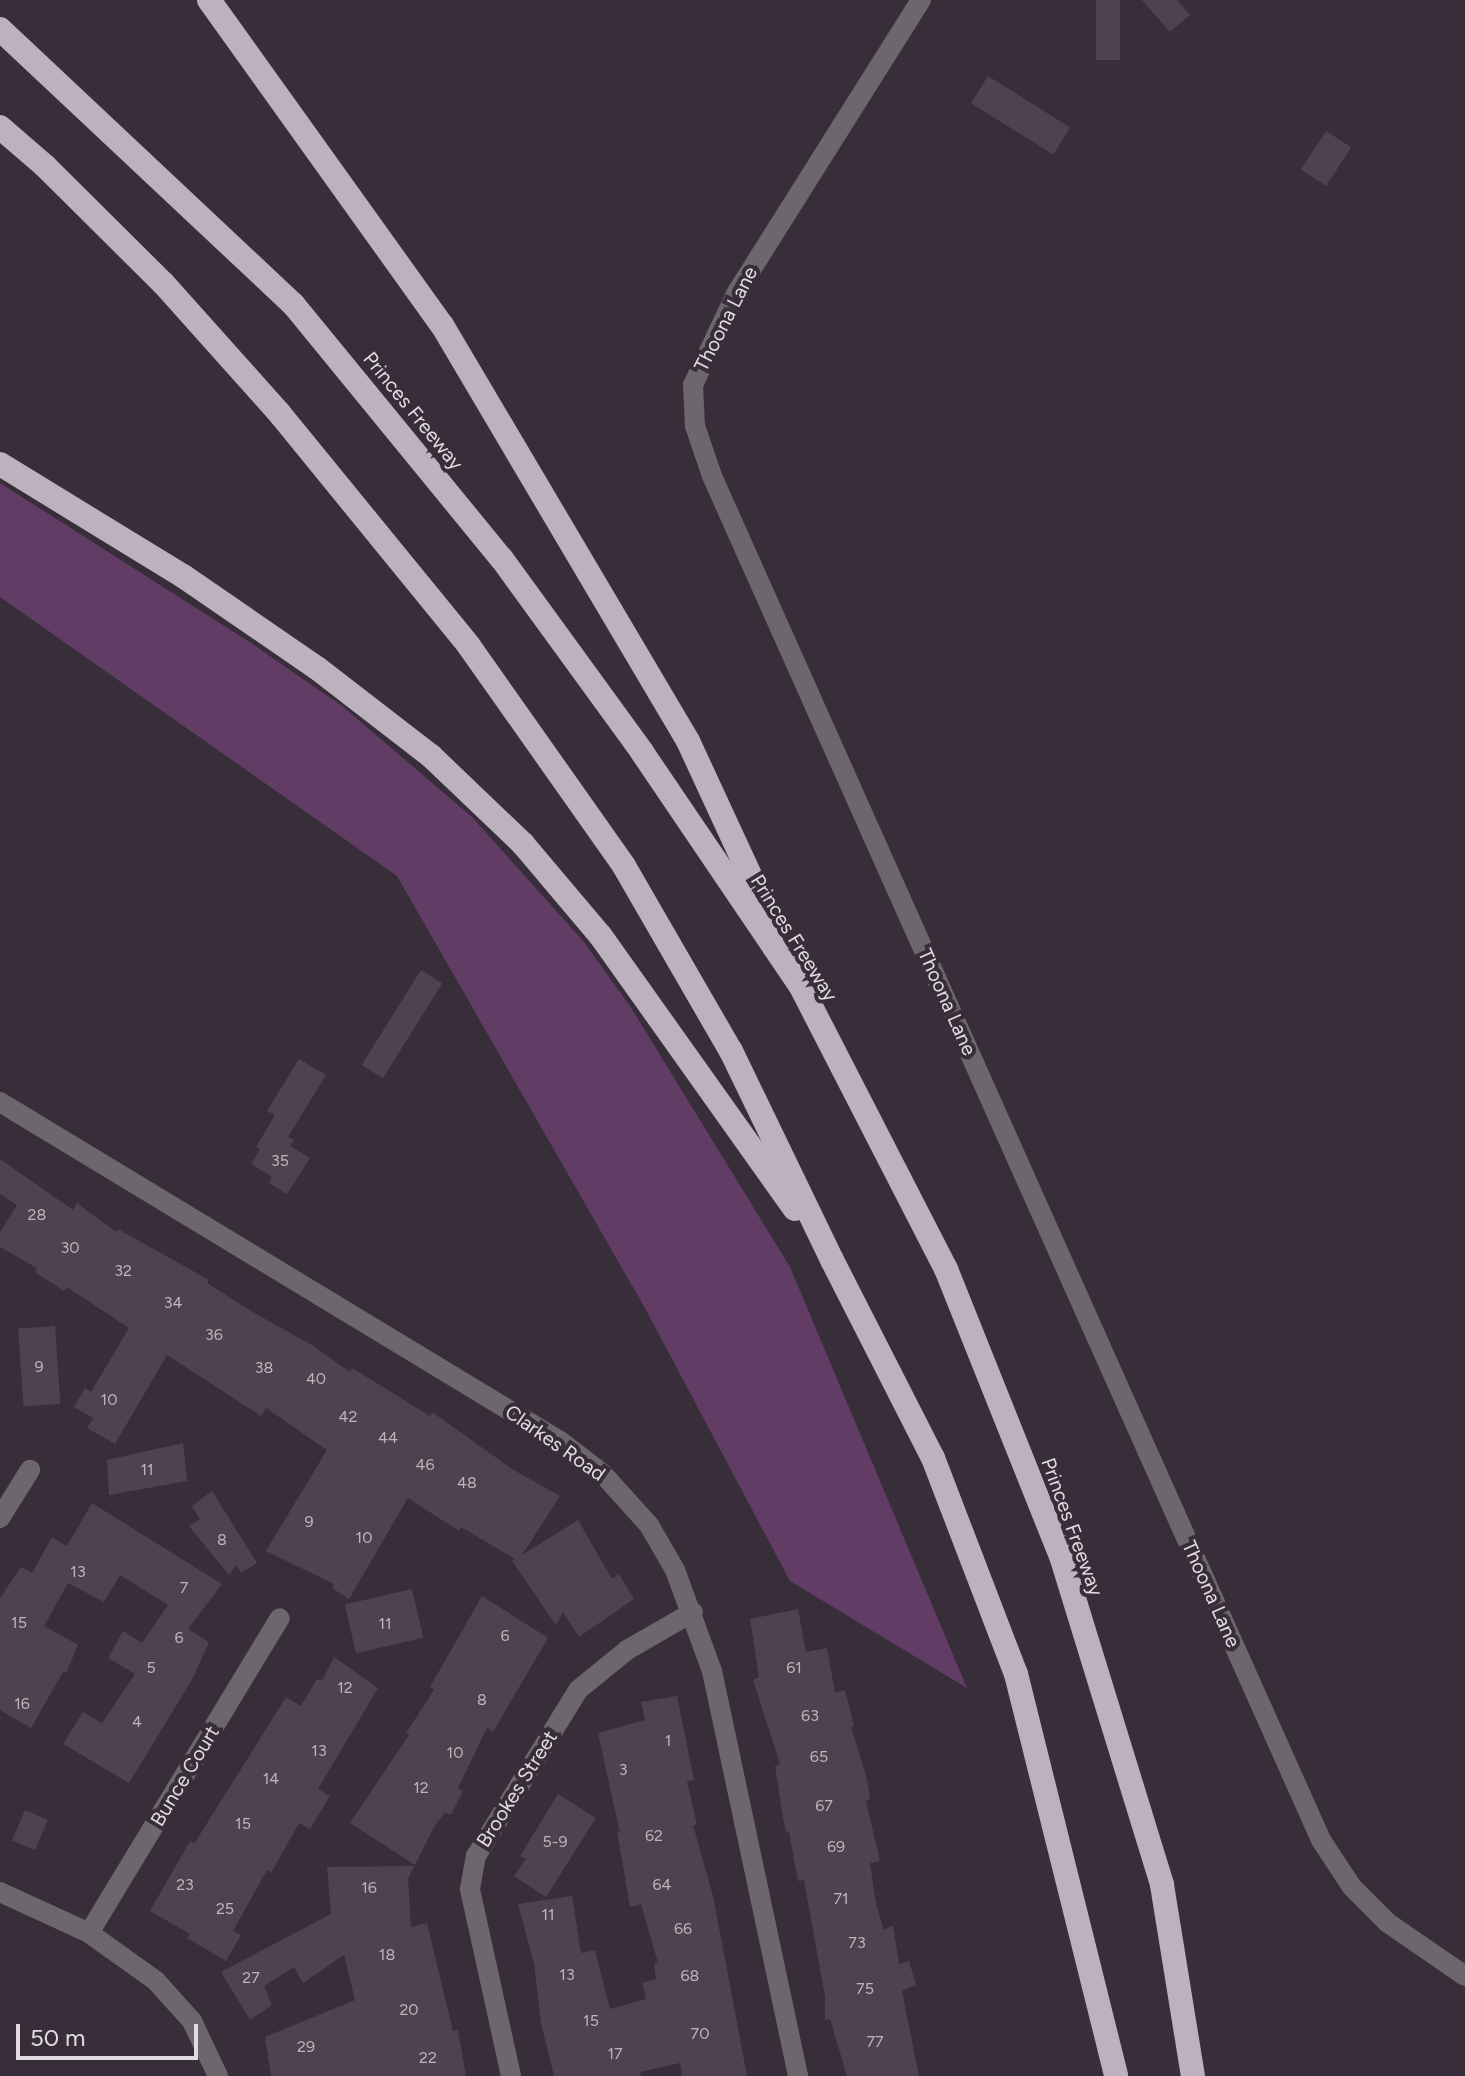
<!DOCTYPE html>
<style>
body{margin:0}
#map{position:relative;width:1465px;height:2076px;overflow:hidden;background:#382e3a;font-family:Figtree,sans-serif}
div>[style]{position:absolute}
.green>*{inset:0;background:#613d65}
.building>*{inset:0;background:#4d424e;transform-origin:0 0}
.street>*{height:20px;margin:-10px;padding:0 10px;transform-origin:10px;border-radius:10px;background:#6d676d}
.highway>*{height:24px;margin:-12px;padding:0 12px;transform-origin:12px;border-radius:12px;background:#bdb0bf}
span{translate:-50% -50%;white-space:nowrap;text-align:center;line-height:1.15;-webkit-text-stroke:8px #382e3a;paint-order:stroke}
.number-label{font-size:16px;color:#bdb5bd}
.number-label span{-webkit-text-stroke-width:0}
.street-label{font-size:20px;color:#e2dbe2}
.scale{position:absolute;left:16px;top:2024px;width:182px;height:36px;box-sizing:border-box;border:4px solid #e2dbe2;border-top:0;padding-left:10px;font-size:24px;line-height:28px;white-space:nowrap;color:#e2dbe2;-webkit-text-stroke:6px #382e3a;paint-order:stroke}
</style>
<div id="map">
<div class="green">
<div style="clip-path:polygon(0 483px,251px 643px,342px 706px,472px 817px,584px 942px,630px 1006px,790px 1267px,967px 1688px,790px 1581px,646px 1310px,397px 876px,0 597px)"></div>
</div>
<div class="building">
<div style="left:1096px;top:0;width:24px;height:60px"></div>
<div style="clip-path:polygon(1142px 0,1177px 0,1190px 15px,1170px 32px)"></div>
<div style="left:988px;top:76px;width:97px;height:32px;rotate:32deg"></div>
<div style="left:1326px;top:131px;width:30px;height:46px;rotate:33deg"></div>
<div style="left:421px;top:970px;width:25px;height:112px;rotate:32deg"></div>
<div style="clip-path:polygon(299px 1059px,326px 1075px,288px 1137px,294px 1140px,290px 1146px,310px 1158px,287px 1194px,269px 1183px,272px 1177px,251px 1164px,260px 1149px,256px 1147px,275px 1115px,267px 1111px)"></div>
<div style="clip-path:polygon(0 1159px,73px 1210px,77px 1203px,116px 1232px,118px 1229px,209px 1280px,207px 1283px,251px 1311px,312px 1345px,350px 1372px,352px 1368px,430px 1416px,432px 1412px,512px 1469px,560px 1496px,522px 1555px,578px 1520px,612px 1579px,619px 1574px,634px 1599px,579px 1637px,563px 1612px,556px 1625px,512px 1561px,515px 1559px,461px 1527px,459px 1531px,408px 1498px,349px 1599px,332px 1588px,334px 1584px,266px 1551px,327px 1450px,266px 1408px,261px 1416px,167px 1355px,115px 1444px,87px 1428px,93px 1418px,74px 1407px,85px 1388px,91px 1392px,129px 1328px,67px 1287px,64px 1291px,35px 1272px,37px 1268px,0 1247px,0 1232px,17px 1205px,0 1194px)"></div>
<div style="left:55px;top:1326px;width:78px;height:37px;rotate:86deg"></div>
<div style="clip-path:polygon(183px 1443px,187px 1481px,109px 1495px,107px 1460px)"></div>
<div style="clip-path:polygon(212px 1491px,257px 1563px,241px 1573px,236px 1565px,229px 1575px,189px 1526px,200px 1519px,192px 1506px)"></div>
<div style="clip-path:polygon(92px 1503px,222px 1584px,188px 1629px,209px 1642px,193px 1678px,129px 1783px,63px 1744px,83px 1712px,102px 1723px,135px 1674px,108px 1658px,123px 1631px,142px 1643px,168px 1605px,120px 1575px,104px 1602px,68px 1583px,44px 1626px,78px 1645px,66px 1673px,63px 1672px,31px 1728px,0 1710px,0 1598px,21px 1567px,32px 1573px,52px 1537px,67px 1546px)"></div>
<div style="left:412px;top:1589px;width:50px;height:69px;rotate:77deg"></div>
<div style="clip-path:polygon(482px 1596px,548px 1638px,493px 1732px,487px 1728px,458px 1788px,463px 1791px,451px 1815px,445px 1813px,435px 1825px,415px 1865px,350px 1823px,409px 1735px,406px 1733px,434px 1690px,430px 1687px)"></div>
<div style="clip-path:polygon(798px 1609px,806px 1652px,827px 1648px,835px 1693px,845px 1690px,854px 1726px,851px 1727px,867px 1779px,870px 1799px,866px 1801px,880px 1861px,870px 1863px,876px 1904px,884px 1930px,893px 1925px,899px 1964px,909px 1961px,916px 1985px,902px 1991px,919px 2076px,847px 2076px,830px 2019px,825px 2020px,825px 1997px,804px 1880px,798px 1881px,789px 1832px,786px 1832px,782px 1812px,775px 1766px,780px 1764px,753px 1680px,759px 1677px,750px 1619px)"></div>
<div style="clip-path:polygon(334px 1657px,378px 1688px,318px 1789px,330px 1796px,310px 1829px,299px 1823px,271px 1873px,267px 1870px,233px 1931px,241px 1935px,226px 1961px,187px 1938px,190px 1934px,150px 1911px,190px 1841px,194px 1844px,286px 1697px,301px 1706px,317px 1679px,322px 1681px)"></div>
<div style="clip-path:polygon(677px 1696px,694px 1780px,687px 1781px,697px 1825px,693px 1825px,713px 1896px,747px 2076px,682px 2076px,680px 2063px,640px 2072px,641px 2076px,554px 2076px,541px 2023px,534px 1964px,518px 1904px,572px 1896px,581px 1953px,595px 1950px,610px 2009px,646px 1999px,642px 1983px,656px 1979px,654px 1964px,658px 1963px,641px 1904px,630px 1907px,617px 1831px,620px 1833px,598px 1733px,645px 1720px,641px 1702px)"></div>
<div style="clip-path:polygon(558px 1794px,596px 1818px,546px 1897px,514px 1876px,526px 1859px,520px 1856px)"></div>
<div style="left:25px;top:1810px;width:25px;height:33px;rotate:23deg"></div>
<div style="clip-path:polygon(414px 1866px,408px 1879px,411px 1927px,427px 1923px,453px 2031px,458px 2030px,466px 2076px,271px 2076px,265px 2037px,355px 2000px,344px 1955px,303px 1983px,294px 1967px,264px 1986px,272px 2005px,250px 2020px,221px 1972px,331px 1914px,327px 1867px)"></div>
</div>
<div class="street">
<div style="left:921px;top:0;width:345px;rotate:122.2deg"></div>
<div style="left:737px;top:292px;width:103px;rotate:115.3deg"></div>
<div style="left:693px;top:385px;width:41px;rotate:87.2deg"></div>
<div style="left:695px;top:426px;width:53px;rotate:71.2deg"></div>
<div style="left:712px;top:476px;width:1494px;rotate:65.94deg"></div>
<div style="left:1321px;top:1840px;width:56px;rotate:56.6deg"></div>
<div style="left:1352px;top:1887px;width:51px;rotate:45deg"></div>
<div style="left:1388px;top:1923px;width:93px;rotate:34.5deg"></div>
<div style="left:0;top:1102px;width:655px;rotate:31.19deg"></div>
<div style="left:560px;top:1441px;width:53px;rotate:37.3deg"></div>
<div style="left:602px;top:1473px;width:70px;rotate:47.9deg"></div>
<div style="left:649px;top:1525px;width:52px;rotate:60deg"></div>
<div style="left:675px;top:1570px;width:108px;rotate:69.9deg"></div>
<div style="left:712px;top:1671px;width:414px;rotate:78deg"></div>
<div style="left:0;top:1518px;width:57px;rotate:-58deg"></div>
<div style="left:0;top:1892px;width:98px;rotate:24.7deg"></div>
<div style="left:89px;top:1933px;width:82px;rotate:35.6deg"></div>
<div style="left:156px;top:1981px;width:54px;rotate:48deg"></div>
<div style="left:192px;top:2021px;width:61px;rotate:64.7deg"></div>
<div style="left:89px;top:1933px;width:368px;rotate:-58.8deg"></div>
<div style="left:511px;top:2076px;width:191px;rotate:-102.4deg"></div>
<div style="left:470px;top:1889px;width:34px;rotate:-80deg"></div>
<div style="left:476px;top:1856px;width:195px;rotate:-58.4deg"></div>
<div style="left:578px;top:1690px;width:63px;rotate:-39.2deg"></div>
<div style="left:627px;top:1650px;width:76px;rotate:-29.9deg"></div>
</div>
<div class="highway">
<div style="left:209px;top:0;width:400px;rotate:54.4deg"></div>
<div style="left:442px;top:325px;width:483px;rotate:59.4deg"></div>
<div style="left:688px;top:741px;width:198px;rotate:65.2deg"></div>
<div style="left:0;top:29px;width:402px;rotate:43.2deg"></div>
<div style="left:293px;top:304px;width:330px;rotate:50.7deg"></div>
<div style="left:502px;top:559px;width:238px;rotate:54deg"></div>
<div style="left:642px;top:752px;width:282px;rotate:55.9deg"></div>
<div style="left:800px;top:985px;width:319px;rotate:62.8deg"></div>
<div style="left:946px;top:1269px;width:309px;rotate:68.2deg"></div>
<div style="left:1061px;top:1556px;width:344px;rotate:72.9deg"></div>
<div style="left:1162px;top:1885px;width:193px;rotate:80.8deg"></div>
<div style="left:0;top:127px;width:60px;rotate:40.9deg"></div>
<div style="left:45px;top:166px;width:166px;rotate:44.8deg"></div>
<div style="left:163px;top:283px;width:176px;rotate:48.2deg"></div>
<div style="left:280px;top:414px;width:299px;rotate:50.8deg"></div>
<div style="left:469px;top:646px;width:269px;rotate:54.8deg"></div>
<div style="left:624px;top:866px;width:214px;rotate:60deg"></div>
<div style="left:731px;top:1051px;width:232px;rotate:64.2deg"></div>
<div style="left:832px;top:1260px;width:222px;rotate:63deg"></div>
<div style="left:933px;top:1458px;width:231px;rotate:69deg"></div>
<div style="left:1016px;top:1674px;width:414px;rotate:76deg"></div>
<div style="left:0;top:464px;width:215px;rotate:31.5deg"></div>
<div style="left:183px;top:576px;width:163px;rotate:34.5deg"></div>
<div style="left:317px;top:668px;width:144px;rotate:37.7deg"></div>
<div style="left:431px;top:756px;width:127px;rotate:43.7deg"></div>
<div style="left:523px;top:844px;width:119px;rotate:49.8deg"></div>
<div style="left:600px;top:935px;width:336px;rotate:54.6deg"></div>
</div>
<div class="number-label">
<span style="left:280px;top:1161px">35</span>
<span style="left:37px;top:1215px">28</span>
<span style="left:70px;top:1248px">30</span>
<span style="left:123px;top:1271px">32</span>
<span style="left:173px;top:1303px">34</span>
<span style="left:214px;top:1335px">36</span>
<span style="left:39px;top:1367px">9</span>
<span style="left:264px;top:1368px">38</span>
<span style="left:316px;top:1379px">40</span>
<span style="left:109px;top:1400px">10</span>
<span style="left:348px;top:1417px">42</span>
<span style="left:388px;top:1438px">44</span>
<span style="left:425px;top:1465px">46</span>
<span style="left:147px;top:1470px">11</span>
<span style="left:467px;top:1483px">48</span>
<span style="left:309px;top:1522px">9</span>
<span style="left:364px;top:1538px">10</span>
<span style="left:222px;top:1540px">8</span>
<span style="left:78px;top:1572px">13</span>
<span style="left:184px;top:1588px">7</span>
<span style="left:19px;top:1623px">15</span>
<span style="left:385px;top:1624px">11</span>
<span style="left:505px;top:1636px">6</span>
<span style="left:179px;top:1638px">6</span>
<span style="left:151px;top:1668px">5</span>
<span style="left:794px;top:1668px">61</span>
<span style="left:345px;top:1688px">12</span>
<span style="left:482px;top:1700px">8</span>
<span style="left:22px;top:1704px">16</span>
<span style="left:810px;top:1716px">63</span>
<span style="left:137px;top:1722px">4</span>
<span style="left:668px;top:1741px">1</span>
<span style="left:319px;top:1751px">13</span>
<span style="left:455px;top:1753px">10</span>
<span style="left:819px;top:1757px">65</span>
<span style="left:623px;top:1770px">3</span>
<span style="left:271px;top:1779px">14</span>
<span style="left:421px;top:1788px">12</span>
<span style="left:824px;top:1806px">67</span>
<span style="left:243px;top:1824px">15</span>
<span style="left:654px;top:1836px">62</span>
<span style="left:555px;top:1842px">5-9</span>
<span style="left:836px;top:1847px">69</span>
<span style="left:185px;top:1885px">23</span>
<span style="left:662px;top:1885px">64</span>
<span style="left:369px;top:1888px">16</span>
<span style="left:841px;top:1899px">71</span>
<span style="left:225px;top:1909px">25</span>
<span style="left:548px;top:1915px">11</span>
<span style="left:683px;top:1929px">66</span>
<span style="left:857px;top:1943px">73</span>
<span style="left:387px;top:1955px">18</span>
<span style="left:567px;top:1975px">13</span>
<span style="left:690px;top:1976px">68</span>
<span style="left:251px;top:1978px">27</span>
<span style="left:865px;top:1989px">75</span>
<span style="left:409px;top:2010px">20</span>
<span style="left:591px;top:2021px">15</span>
<span style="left:700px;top:2034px">70</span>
<span style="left:875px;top:2042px">77</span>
<span style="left:306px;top:2047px">29</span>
<span style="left:615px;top:2054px">17</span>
<span style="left:428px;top:2058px">22</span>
</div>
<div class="street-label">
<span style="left:726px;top:319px;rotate:-63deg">Thoona Lane</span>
<span style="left:413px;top:411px;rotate:51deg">Princes Freeway</span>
<span style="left:794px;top:938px;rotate:58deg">Princes Freeway</span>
<span style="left:947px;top:1002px;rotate:66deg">Thoona Lane</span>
<span style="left:555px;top:1443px;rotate:35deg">Clarkes Road</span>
<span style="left:1072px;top:1527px;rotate:70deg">Princes Freeway</span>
<span style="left:1211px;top:1594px;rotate:66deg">Thoona Lane</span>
<span style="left:185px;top:1776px;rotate:-59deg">Bunce Court</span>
<span style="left:517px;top:1789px;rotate:-58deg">Brookes Street</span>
</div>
<div class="scale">50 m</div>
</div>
